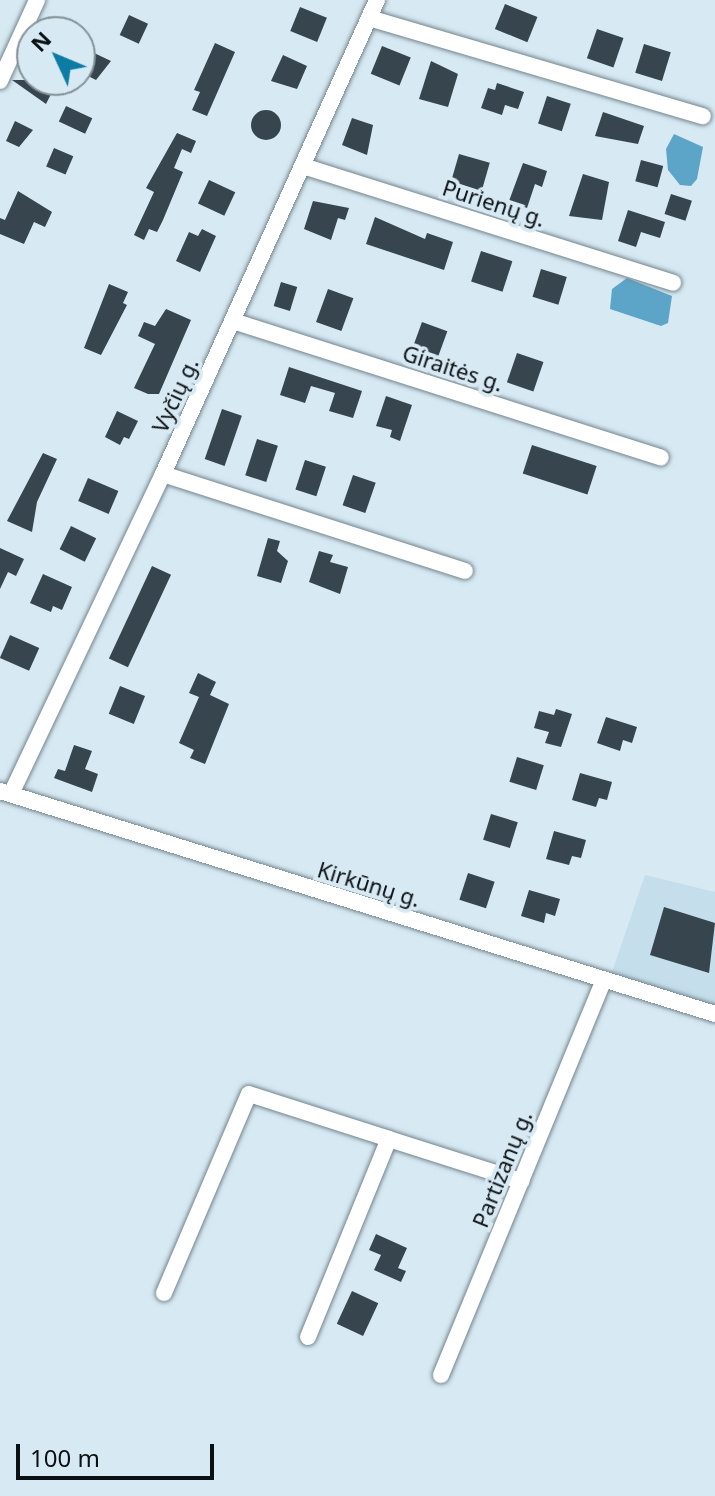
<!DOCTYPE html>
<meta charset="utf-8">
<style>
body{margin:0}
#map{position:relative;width:715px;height:1496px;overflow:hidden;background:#d7e9f3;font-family:"Noto Sans",sans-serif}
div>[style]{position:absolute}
.built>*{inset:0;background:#c4deeb}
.water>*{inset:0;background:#5ca5c8}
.building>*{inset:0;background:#37464e;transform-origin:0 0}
.round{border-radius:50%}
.roads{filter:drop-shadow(0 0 2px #73848d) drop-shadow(0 0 2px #73848d)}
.minor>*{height:16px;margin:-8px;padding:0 8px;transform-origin:8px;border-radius:8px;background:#fff}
span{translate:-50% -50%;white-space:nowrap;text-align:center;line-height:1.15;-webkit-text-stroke:8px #d7e9f3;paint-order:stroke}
.street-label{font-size:22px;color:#0a1013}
.north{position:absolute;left:16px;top:16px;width:80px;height:80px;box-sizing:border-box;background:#d7e9f3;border:2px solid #859299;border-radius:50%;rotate:314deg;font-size:22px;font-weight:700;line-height:32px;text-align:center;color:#0a1013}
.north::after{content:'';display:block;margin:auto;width:28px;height:36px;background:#0c7ca5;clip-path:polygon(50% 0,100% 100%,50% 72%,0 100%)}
.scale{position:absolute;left:16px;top:1444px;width:198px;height:36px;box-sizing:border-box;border:4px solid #0a1013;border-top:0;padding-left:10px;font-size:24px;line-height:28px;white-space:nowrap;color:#0a1013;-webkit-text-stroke:6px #d7e9f3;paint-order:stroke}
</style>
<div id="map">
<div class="built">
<div style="clip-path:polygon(645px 875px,715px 892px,715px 1014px,609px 981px)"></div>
</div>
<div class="water">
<div style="clip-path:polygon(674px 134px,703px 147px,697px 179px,691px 186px,680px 185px,668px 170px,666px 149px)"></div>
<div style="clip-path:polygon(627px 278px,672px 296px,668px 323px,661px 326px,610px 309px,612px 289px)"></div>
</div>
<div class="building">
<div style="left:505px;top:4px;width:35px;height:27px;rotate:22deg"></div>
<div style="left:300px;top:7px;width:29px;height:26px;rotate:22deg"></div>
<div style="left:129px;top:15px;width:21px;height:22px;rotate:25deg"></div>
<div style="left:597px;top:29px;width:28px;height:31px;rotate:19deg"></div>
<div style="clip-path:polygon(215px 43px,235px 52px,207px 116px,192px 110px,200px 92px,194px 90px)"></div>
<div style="left:644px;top:44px;width:28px;height:30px;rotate:17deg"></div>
<div style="left:382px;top:46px;width:31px;height:30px;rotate:22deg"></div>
<div style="clip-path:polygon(92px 52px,111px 61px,96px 80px,82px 73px)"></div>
<div style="clip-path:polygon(283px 55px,307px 66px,297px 89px,271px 81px)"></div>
<div style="clip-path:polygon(431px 61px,458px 74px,448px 107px,419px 99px)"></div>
<div style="clip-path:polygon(12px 80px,43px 80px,52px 92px,46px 104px)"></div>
<div style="clip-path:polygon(497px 83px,524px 92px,518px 109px,505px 105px,502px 115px,481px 108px,488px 88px,495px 90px)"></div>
<div style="left:547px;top:96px;width:25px;height:29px;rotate:18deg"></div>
<div style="left:66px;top:106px;width:29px;height:17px;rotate:25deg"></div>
<div class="round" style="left:251px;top:110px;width:30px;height:30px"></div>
<div style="clip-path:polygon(603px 112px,644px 126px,638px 144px,595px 136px)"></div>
<div style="clip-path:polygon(352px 118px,373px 125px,367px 155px,342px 145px)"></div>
<div style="clip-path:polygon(15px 121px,33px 130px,19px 147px,6px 141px)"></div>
<div style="clip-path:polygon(177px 133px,196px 141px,191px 153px,182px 149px,174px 168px,183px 172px,163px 220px,157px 232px,149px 229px,144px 240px,134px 235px,154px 192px,146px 188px)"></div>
<div style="left:54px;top:148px;width:21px;height:20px;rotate:23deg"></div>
<div style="left:459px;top:154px;width:32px;height:30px;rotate:16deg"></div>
<div style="left:641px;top:160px;width:23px;height:22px;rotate:15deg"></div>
<div style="clip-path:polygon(523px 163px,547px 171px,542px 187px,535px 184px,527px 208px,509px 201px)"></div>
<div style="clip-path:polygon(583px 174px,609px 182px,602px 220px,569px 216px)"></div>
<div style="left:209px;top:180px;width:29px;height:26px;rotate:25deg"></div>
<div style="clip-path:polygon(18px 191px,52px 212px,45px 227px,34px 222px,24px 244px,0 234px,0 218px,5px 220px)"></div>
<div style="left:671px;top:194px;width:22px;height:21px;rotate:18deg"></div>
<div style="clip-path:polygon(313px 201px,349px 208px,345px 220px,338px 218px,331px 240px,304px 229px)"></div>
<div style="clip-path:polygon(628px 210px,665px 222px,660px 238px,641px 232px,636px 247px,618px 241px)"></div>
<div style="clip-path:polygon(375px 217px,425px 239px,427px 233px,453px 242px,444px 270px,366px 244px)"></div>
<div style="clip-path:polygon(202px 229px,216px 236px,200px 272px,176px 261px,189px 232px,198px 236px)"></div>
<div style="left:481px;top:251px;width:33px;height:32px;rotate:18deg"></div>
<div style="left:541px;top:269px;width:27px;height:29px;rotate:17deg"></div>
<div style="left:281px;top:282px;width:17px;height:25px;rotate:17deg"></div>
<div style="clip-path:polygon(109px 284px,128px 292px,123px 303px,127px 305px,101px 355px,84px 348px)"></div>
<div style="left:328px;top:289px;width:27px;height:35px;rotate:20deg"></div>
<div style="clip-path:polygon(166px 309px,191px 320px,159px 394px,148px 394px,134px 388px,155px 344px,138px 336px,144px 322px,155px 326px)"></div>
<div style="left:422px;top:322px;width:27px;height:32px;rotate:20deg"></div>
<div style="left:517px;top:353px;width:28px;height:31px;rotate:19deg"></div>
<div style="clip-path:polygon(289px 367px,362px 391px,353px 418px,329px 411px,335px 393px,311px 386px,305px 403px,280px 395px)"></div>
<div style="clip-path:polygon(386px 396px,412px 405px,400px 441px,390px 437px,392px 430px,376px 426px)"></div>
<div style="left:222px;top:409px;width:21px;height:53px;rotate:19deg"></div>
<div style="clip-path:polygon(117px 411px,138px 421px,129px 439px,124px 437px,120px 445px,105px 437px)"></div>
<div style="left:257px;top:439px;width:22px;height:38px;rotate:18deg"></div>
<div style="left:532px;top:445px;width:68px;height:30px;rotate:18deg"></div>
<div style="clip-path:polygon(43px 453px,57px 459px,37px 502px,32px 532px,7px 521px)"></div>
<div style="left:305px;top:460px;width:22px;height:31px;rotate:18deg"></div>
<div style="left:353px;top:475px;width:24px;height:32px;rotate:19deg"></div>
<div style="left:88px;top:478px;width:33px;height:25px;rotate:23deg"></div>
<div style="left:71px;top:526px;width:28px;height:26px;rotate:26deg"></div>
<div style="clip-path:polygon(268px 538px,280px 541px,277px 551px,288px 561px,281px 583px,257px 576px)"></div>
<div style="clip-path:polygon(0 548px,24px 559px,16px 576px,8px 572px,0 589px)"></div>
<div style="clip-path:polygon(319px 551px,333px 555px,330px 562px,348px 567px,340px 594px,309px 582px)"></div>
<div style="left:152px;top:566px;width:21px;height:102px;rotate:25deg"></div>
<div style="clip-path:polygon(43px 574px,72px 587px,62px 610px,53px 606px,51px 612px,30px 603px)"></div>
<div style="left:10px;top:635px;width:32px;height:25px;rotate:24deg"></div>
<div style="clip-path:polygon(198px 673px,216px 682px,210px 695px,229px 704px,205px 764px,190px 758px,194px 750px,179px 743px,199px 697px,189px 693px)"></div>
<div style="left:120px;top:686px;width:27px;height:30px;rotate:22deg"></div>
<div style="clip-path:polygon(556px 709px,572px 714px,561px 747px,545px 743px,549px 732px,534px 728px,539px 711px,554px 715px)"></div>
<div style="clip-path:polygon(606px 717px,637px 727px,632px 743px,623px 740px,620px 751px,597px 743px)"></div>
<div style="clip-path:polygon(74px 745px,92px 751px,85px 769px,98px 774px,92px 792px,54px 778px,58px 769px,65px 771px)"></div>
<div style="left:517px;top:757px;width:28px;height:26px;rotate:17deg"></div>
<div style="clip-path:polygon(580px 773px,612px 782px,607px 800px,599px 798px,596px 807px,572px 800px)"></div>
<div style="left:491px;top:814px;width:28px;height:27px;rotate:17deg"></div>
<div style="clip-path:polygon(554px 831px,586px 840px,581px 858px,572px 856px,569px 865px,546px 859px)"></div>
<div style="left:468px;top:873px;width:28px;height:28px;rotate:18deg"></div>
<div style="clip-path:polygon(529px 890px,560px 899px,555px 916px,546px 913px,544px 923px,521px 916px)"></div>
<div style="clip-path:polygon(664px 907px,715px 923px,709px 973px,650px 955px)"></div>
<div style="clip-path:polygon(376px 1234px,407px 1248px,398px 1268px,406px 1271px,401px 1282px,374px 1270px,381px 1255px,369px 1250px)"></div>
<div style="left:352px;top:1291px;width:29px;height:36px;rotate:25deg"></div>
</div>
<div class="roads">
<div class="minor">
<div style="left:369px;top:18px;width:348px;rotate:16.4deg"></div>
<div style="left:0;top:81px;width:89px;rotate:-65.4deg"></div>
<div style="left:303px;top:166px;width:388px;rotate:17.5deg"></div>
<div style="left:233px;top:321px;width:449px;rotate:17.7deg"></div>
<div style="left:163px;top:474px;width:317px;rotate:17.8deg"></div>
<div style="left:0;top:791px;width:749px;rotate:17.32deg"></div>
<div style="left:11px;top:794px;width:354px;rotate:-64.6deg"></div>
<div style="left:163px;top:474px;width:520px;rotate:-65.7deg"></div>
<div style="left:164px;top:1293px;width:216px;rotate:-66.9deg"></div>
<div style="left:249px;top:1094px;width:147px;rotate:17.8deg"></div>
<div style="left:308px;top:1337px;width:214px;rotate:-67.8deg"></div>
<div style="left:389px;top:1139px;width:139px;rotate:17.7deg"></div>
<div style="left:441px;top:1375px;width:427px;rotate:-67.6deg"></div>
</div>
</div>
<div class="street-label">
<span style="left:494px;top:203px;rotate:18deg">Purienų g.</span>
<span style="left:453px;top:368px;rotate:18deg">Giraitės g.</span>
<span style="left:175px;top:395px;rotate:-65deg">Vyčių g.</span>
<span style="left:369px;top:884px;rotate:17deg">Kirkūnų g.</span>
<span style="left:502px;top:1169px;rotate:-68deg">Partizanų g.</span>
</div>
<div class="north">N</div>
<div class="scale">100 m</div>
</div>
